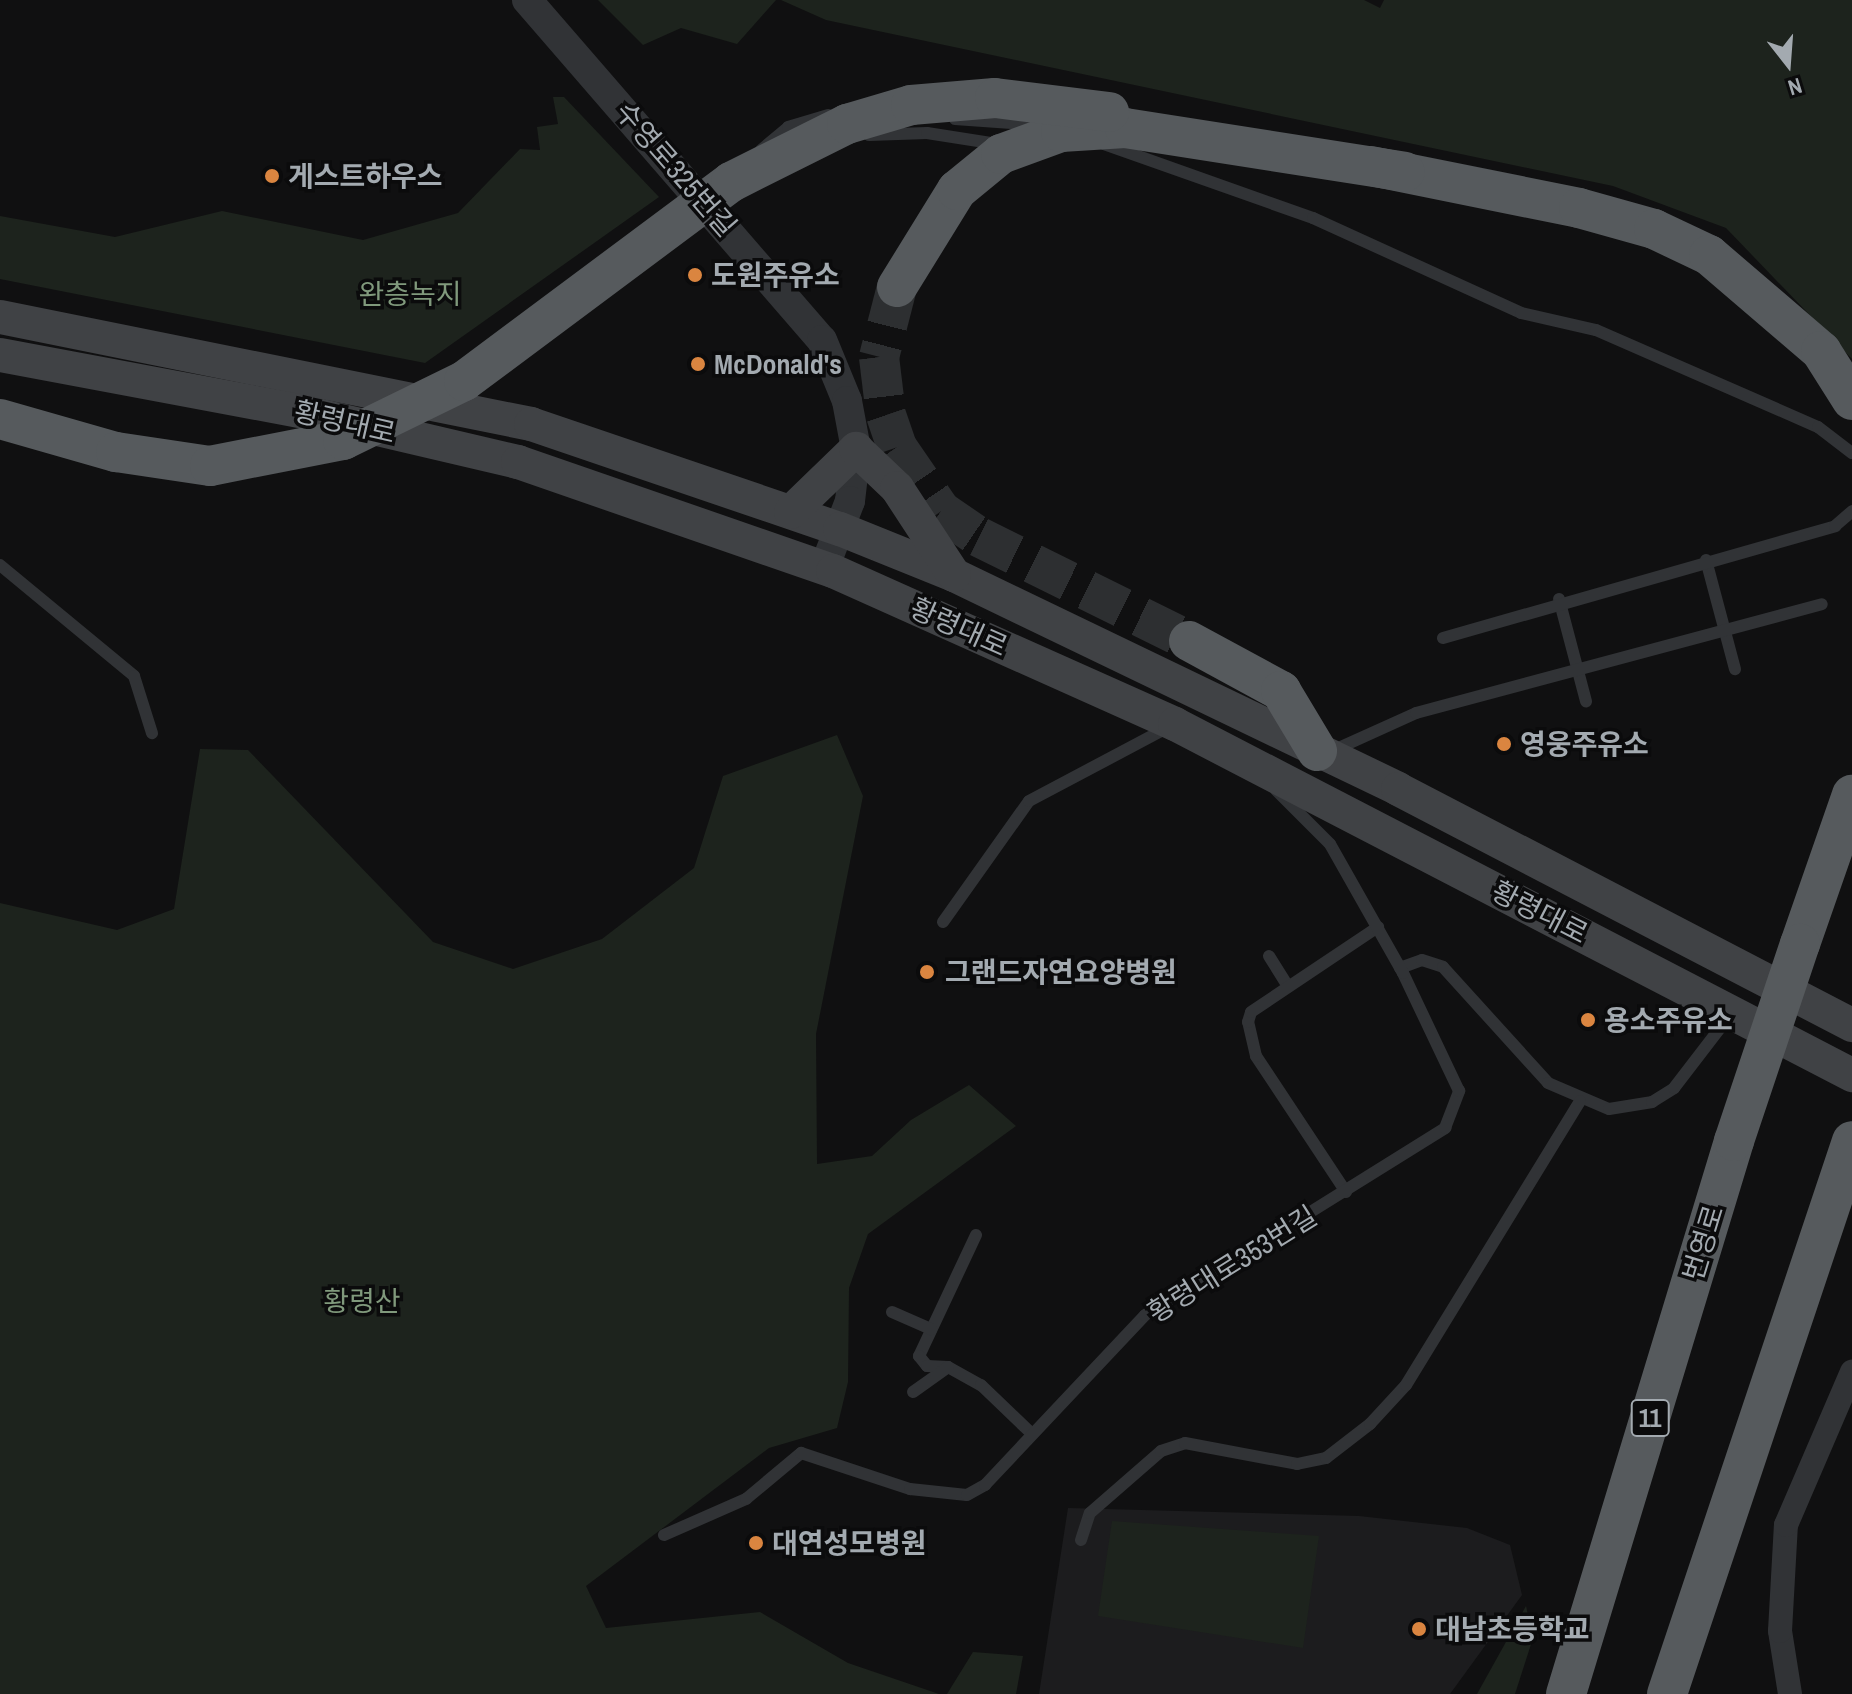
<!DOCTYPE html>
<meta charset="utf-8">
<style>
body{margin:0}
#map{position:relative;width:1852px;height:1694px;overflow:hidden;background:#101011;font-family:"Archivo Narrow","Noto Sans KR",sans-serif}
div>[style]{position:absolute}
.built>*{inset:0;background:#1c1c1e}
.green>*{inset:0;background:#1d231d}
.trunk-tunnel>*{height:40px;margin-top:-20px;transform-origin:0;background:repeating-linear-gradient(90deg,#2d2f31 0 40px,transparent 0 60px)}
.service>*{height:12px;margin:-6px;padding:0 6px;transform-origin:6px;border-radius:6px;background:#313336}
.minor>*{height:24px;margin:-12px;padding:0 12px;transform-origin:12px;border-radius:12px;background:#313336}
.tertiary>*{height:30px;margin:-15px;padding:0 15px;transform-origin:15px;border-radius:15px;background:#313336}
.secondary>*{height:34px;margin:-17px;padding:0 17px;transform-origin:17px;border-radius:17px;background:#404245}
.trunk>*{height:40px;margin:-20px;padding:0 20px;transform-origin:20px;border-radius:20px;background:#565a5d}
.trunk-bridge>*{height:40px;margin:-20px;padding:0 20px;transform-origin:20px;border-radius:20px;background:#565a5d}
.dots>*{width:22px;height:22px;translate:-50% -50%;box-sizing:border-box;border:4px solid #0b0b0c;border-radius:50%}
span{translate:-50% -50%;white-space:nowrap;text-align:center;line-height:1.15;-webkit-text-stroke:7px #0b0b0c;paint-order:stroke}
.shield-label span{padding:2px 6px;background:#0b0b0c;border:2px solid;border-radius:6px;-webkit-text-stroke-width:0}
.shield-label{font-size:26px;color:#a3aab0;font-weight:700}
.street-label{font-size:28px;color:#a3aab0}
.poi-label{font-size:28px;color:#a3aab0;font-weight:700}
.left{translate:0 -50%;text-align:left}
.park-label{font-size:28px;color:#80997c}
.north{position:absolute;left:1748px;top:24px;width:80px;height:80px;-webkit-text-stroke:6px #0b0b0c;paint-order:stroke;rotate:163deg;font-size:22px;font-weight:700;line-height:32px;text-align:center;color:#a3aab0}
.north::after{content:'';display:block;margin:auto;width:28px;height:36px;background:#a3aab0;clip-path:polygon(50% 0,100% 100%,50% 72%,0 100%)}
</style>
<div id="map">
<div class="built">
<div style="clip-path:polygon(1068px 1508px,1359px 1516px,1467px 1528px,1510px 1545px,1522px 1595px,1450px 1694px,1039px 1694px)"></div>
</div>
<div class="green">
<div style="clip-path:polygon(598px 0,776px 0,737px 44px,681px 28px,643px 45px)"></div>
<div style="clip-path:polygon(781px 0,1364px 0,1380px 8px,1384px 0,1852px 0,1852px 359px,1726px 228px,1613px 186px,826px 20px)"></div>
<div style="clip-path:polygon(553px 97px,564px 97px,659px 197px,425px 363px,0 279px,0 216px,115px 237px,222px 211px,363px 240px,458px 213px,520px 149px,540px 150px,537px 127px,558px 124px)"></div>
<div style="clip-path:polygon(837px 735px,863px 796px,816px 1034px,817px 1164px,872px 1156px,911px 1120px,969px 1085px,1016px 1126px,868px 1234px,849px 1288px,848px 1382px,837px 1428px,769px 1448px,586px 1586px,606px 1628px,760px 1612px,848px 1663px,939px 1694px,0 1694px,0 903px,117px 930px,174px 909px,200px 749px,248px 750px,433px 942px,513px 969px,602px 939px,694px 868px,723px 776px)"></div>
<div style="clip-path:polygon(1112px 1521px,1319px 1536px,1303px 1648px,1098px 1616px)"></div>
<div style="clip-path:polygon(1526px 1606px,1533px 1638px,1515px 1694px,1477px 1694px)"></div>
<div style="clip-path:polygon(973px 1652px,1023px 1656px,1016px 1694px,947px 1694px)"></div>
</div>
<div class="trunk-tunnel">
<div style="left:897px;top:287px;width:72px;rotate:104.4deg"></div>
<div style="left:879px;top:357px;width:58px;rotate:83.1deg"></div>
<div style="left:886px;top:415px;width:34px;rotate:71deg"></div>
<div style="left:897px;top:447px;width:78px;rotate:55.5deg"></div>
<div style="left:941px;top:511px;width:46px;rotate:34.4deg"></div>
<div style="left:979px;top:537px;width:234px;rotate:26.3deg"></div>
</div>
<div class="service">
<div style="left:955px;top:119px;width:85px;rotate:4deg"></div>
<div style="left:869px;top:135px;width:58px;rotate:-2deg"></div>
<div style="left:927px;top:133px;width:71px;rotate:8.9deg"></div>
<div style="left:1104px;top:144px;width:222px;rotate:19.5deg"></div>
<div style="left:1313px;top:218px;width:229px;rotate:24.5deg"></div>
<div style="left:1521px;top:313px;width:77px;rotate:12.8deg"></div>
<div style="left:1596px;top:330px;width:242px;rotate:23.6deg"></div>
<div style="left:1818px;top:427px;width:43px;rotate:37.4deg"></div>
<div style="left:761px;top:150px;width:35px;rotate:-40deg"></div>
<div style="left:788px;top:127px;width:42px;rotate:-16.7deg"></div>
<div style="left:1706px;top:560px;width:113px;rotate:75.1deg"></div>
<div style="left:0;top:565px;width:174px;rotate:39.6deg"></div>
<div style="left:134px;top:676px;width:60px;rotate:72.5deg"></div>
<div style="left:1559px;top:599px;width:106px;rotate:75.2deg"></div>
<div style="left:1443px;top:638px;width:408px;rotate:-15.9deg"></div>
<div style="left:1835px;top:526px;width:23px;rotate:-41deg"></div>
<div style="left:1332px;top:751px;width:92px;rotate:-24.3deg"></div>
<div style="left:1416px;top:713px;width:420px;rotate:-15deg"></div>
<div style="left:943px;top:922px;width:148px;rotate:-54.6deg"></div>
<div style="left:1029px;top:801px;width:158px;rotate:-27.9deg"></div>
<div style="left:1269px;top:956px;width:36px;rotate:58deg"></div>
<div style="left:1400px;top:968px;width:23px;rotate:-20deg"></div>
<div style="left:1422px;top:960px;width:22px;rotate:18deg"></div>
<div style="left:1443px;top:967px;width:156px;rotate:47.8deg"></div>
<div style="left:1548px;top:1083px;width:66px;rotate:23.1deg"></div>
<div style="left:1609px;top:1109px;width:44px;rotate:-9.2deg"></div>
<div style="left:1652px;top:1102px;width:26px;rotate:-32deg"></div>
<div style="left:1674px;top:1088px;width:92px;rotate:-52.5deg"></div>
<div style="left:1346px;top:1192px;width:163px;rotate:-123.5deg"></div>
<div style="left:1256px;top:1056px;width:35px;rotate:-103deg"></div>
<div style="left:1248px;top:1022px;width:10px;rotate:-73deg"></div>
<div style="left:1251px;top:1012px;width:153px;rotate:-33.8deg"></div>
<div style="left:976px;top:1235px;width:134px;rotate:115.2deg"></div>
<div style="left:919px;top:1356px;width:13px;rotate:51deg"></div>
<div style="left:927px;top:1366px;width:21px;rotate:3deg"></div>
<div style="left:948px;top:1367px;width:38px;rotate:29deg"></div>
<div style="left:981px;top:1385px;width:69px;rotate:43.8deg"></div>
<div style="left:892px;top:1312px;width:43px;rotate:23.6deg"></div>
<div style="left:913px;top:1392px;width:43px;rotate:-35.5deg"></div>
<div style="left:664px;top:1535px;width:90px;rotate:-23.7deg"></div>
<div style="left:746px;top:1499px;width:72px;rotate:-39.9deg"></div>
<div style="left:801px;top:1453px;width:115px;rotate:18.3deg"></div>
<div style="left:910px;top:1489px;width:57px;rotate:6deg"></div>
<div style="left:967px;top:1495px;width:21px;rotate:-29deg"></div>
<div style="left:985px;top:1485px;width:233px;rotate:-46.7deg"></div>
<div style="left:1145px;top:1315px;width:354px;rotate:-31.9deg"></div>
<div style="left:1445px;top:1128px;width:40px;rotate:-69deg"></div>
<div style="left:1459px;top:1091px;width:131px;rotate:-115.4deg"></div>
<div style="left:1403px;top:973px;width:148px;rotate:-119.5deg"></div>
<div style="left:1330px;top:844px;width:76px;rotate:-135deg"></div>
<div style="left:1081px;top:1540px;width:28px;rotate:-72deg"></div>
<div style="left:1090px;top:1513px;width:94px;rotate:-41.1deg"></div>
<div style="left:1161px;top:1451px;width:25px;rotate:-18deg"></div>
<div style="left:1185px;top:1443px;width:114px;rotate:10.6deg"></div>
<div style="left:1297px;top:1464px;width:30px;rotate:-12deg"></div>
<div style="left:1326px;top:1458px;width:56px;rotate:-37.7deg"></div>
<div style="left:1370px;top:1424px;width:53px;rotate:-47.3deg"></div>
<div style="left:1406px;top:1385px;width:333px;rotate:-58.5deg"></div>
</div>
<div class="minor">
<div style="left:1790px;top:1694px;width:64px;rotate:-99deg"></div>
<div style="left:1780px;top:1631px;width:106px;rotate:-86.8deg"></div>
<div style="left:1786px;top:1525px;width:167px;rotate:-66.7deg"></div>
</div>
<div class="tertiary">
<div style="left:527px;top:0;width:450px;rotate:49.1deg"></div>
<div style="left:822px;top:340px;width:66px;rotate:67.7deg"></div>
<div style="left:847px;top:401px;width:49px;rotate:79.4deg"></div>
<div style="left:856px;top:449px;width:52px;rotate:96.6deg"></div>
<div style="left:850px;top:501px;width:72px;rotate:111.2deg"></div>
</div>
<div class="secondary">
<div style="left:0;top:317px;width:542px;rotate:11.39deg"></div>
<div style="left:531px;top:424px;width:326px;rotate:18.8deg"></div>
<div style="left:840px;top:529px;width:123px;rotate:22deg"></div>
<div style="left:954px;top:575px;width:493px;rotate:25.7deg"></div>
<div style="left:1398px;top:789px;width:512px;rotate:27.47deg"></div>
<div style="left:0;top:355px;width:314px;rotate:10.6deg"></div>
<div style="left:309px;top:413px;width:215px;rotate:13.2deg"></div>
<div style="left:518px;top:462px;width:333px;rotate:19.1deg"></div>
<div style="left:833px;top:571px;width:375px;rotate:24.1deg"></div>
<div style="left:1175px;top:724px;width:763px;rotate:27.41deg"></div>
<div style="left:791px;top:512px;width:91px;rotate:-44.1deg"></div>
<div style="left:856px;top:449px;width:57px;rotate:43.6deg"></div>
<div style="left:897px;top:488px;width:104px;rotate:56.8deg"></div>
</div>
<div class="trunk">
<div style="left:1371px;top:166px;width:212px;rotate:11.4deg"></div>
<div style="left:1579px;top:208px;width:78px;rotate:15.6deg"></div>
<div style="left:1654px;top:229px;width:61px;rotate:25.3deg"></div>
<div style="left:1709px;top:255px;width:148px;rotate:40.6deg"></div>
<div style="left:1821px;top:351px;width:58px;rotate:57.7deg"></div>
<div style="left:0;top:419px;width:121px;rotate:15.9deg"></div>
<div style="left:116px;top:452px;width:95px;rotate:8.5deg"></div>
<div style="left:1189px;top:641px;width:105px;rotate:28.5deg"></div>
<div style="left:1281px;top:691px;width:70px;rotate:59deg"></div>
<div style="left:1800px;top:944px;width:158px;rotate:-70.8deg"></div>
<div style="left:1566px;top:1694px;width:578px;rotate:-73.1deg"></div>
<div style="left:1667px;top:1694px;width:583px;rotate:-71.5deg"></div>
</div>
<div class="trunk-bridge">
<div style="left:897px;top:287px;width:114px;rotate:-58.3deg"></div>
<div style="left:957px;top:190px;width:57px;rotate:-39.3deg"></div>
<div style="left:1001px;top:154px;width:64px;rotate:-20.1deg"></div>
<div style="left:1061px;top:132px;width:64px;rotate:-3.6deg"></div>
<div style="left:1125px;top:128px;width:283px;rotate:8.9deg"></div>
<div style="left:210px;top:466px;width:136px;rotate:-11.1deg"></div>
<div style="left:343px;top:440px;width:135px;rotate:-26deg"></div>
<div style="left:464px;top:381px;width:333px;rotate:-36.7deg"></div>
<div style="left:731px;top:182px;width:130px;rotate:-26.6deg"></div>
<div style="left:847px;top:124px;width:67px;rotate:-16.5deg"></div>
<div style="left:911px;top:105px;width:84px;rotate:-4.8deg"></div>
<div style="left:995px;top:98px;width:115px;rotate:7deg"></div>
<div style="left:1734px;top:1141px;width:208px;rotate:-71.5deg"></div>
</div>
<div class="dots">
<div style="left:272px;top:176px;background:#da8540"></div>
<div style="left:695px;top:275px;background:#da8540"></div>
<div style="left:698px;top:364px;background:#da8540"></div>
<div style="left:1504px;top:744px;background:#da8540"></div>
<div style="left:927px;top:972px;background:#da8540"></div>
<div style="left:1588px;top:1020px;background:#da8540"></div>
<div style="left:756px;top:1543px;background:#da8540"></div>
<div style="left:1419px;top:1629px;background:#da8540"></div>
</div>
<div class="shield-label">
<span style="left:1650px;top:1418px">11</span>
</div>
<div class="street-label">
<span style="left:676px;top:169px;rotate:49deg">수영로325번길</span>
<span style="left:345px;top:422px;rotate:13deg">황령대로</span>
<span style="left:959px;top:627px;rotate:24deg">황령대로</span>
<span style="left:1540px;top:912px;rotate:27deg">황령대로</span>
<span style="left:1703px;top:1243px;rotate:-73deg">번영로</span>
<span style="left:1232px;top:1264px;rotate:-32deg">황령대로353번길</span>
</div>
<div class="poi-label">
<span class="left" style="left:288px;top:176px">게스트하우스</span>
<span class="left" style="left:711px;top:275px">도원주유소</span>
<span class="left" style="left:714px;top:364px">McDonald's</span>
<span class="left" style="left:1520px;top:744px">영웅주유소</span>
<span class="left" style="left:945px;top:972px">그랜드자연요양병원</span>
<span class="left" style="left:1604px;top:1020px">용소주유소</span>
<span class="left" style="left:772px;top:1543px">대연성모병원</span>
<span class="left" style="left:1435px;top:1629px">대남초등학교</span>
</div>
<div class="park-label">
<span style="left:410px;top:294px">완층녹지</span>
<span style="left:362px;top:1301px">황령산</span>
</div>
<div class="north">N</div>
</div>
